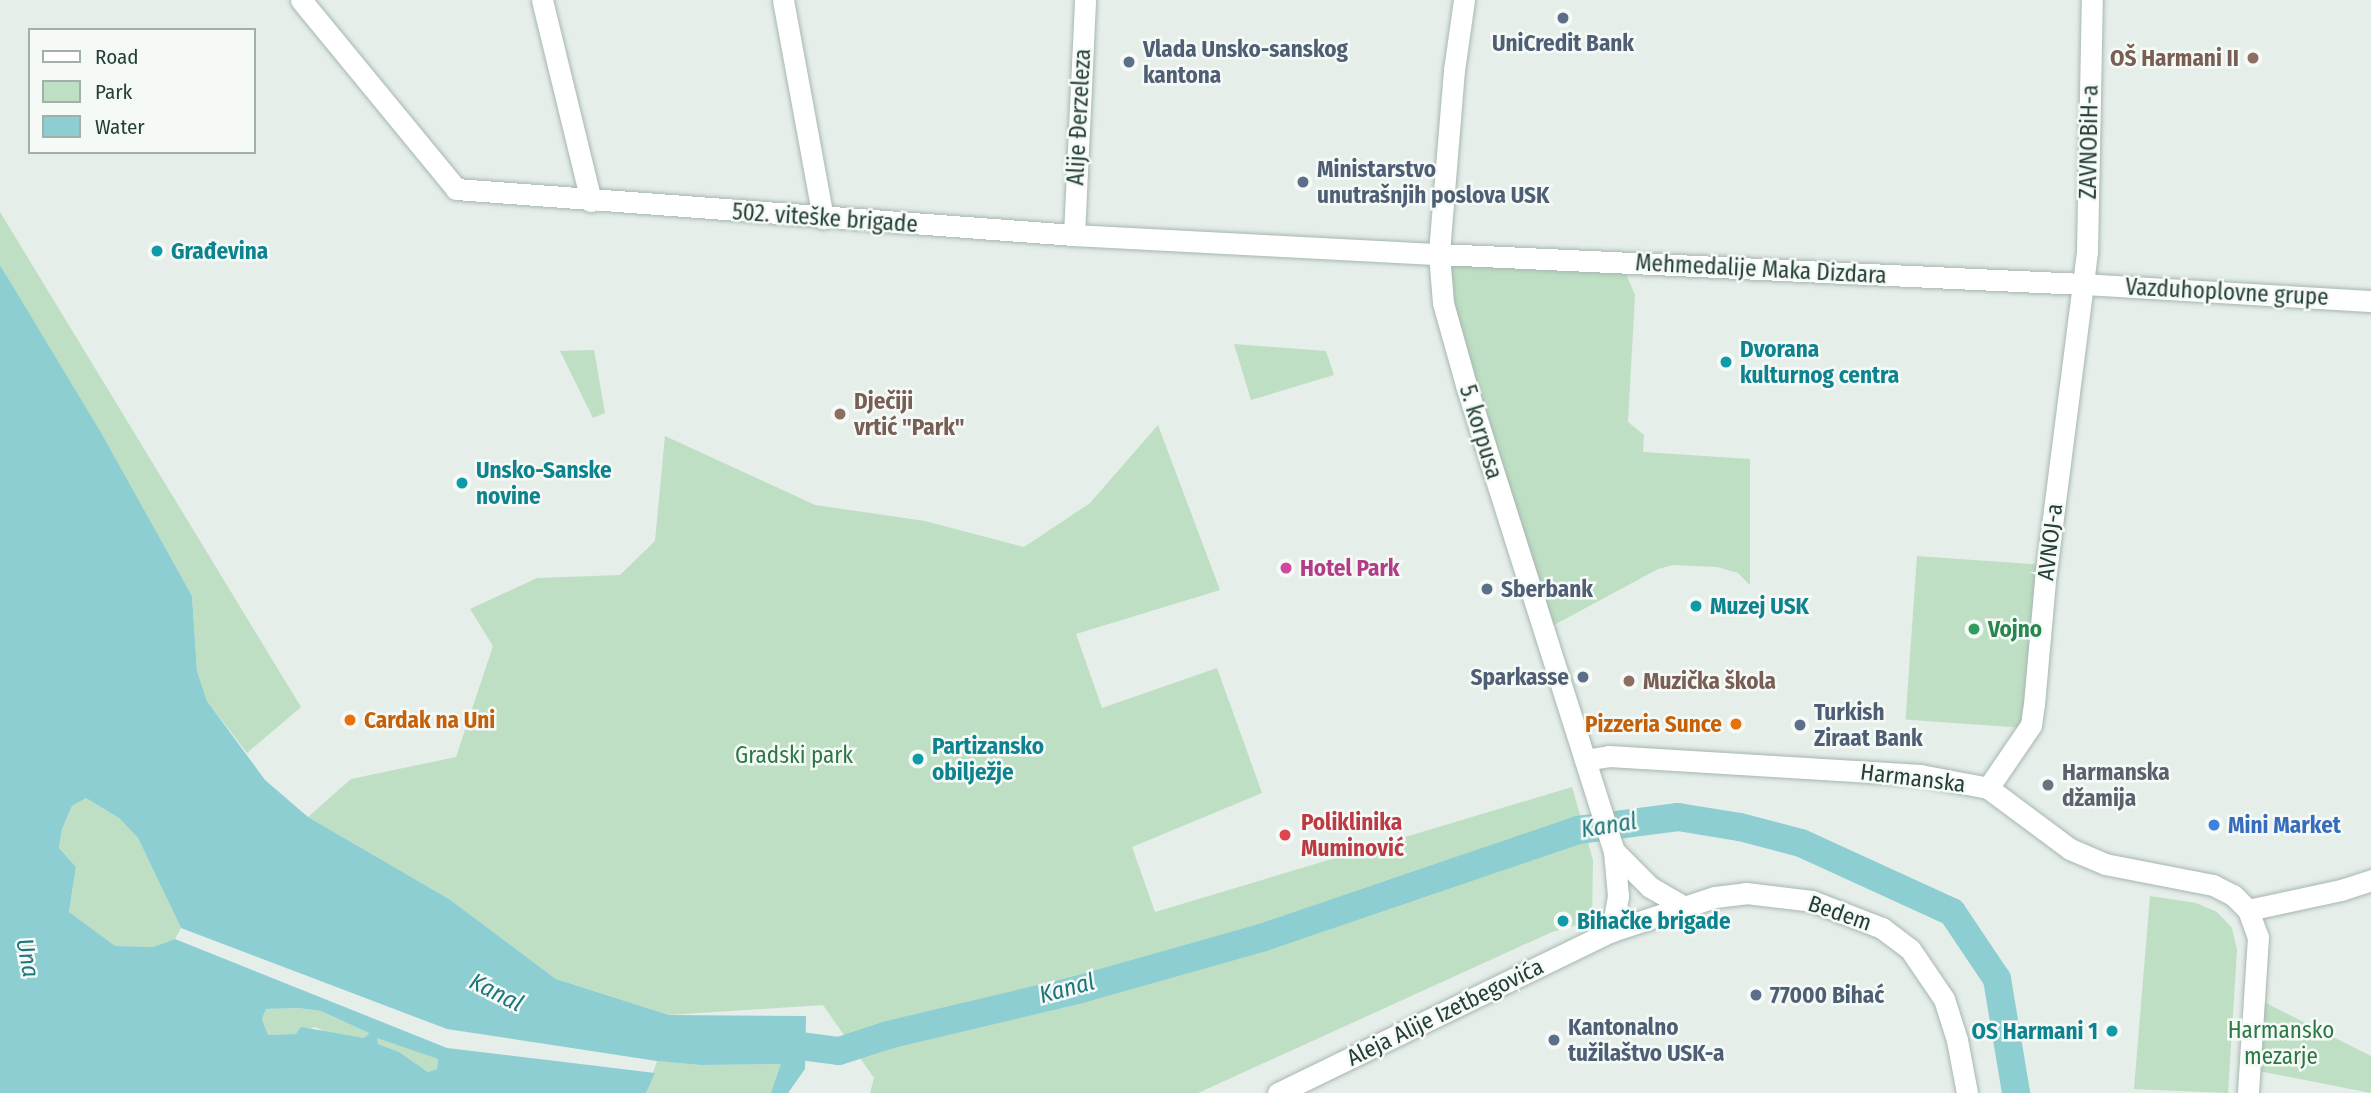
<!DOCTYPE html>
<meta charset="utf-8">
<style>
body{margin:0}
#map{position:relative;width:2371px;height:1093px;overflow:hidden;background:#e5eee9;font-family:"Fira Sans Condensed",sans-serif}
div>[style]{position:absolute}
.green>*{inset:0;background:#bedfc4;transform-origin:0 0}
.water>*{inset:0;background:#8dced2}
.canal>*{height:28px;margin:-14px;padding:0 14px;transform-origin:14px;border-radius:14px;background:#8dced2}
.roads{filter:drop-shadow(0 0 2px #a7b6b0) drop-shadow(0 0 2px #a7b6b0)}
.street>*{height:21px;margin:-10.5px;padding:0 10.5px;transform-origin:10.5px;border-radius:10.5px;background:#fff}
.secondary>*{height:21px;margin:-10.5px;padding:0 10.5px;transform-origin:10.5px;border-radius:10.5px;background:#fff}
.dots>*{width:19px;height:19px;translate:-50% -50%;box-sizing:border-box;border:4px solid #f6faf7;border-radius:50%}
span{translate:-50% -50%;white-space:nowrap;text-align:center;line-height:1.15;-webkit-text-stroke:5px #f6faf7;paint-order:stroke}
.service-label{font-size:23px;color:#4e5e75;font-weight:700}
.left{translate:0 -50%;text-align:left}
.right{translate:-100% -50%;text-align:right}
.education-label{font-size:23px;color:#785e54;font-weight:700}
.street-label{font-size:23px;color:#244036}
.culture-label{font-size:23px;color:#0d838f;font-weight:700}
.hotel-label{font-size:23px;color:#b23c85;font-weight:700}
.leisure-label{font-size:23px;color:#27864d;font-weight:700}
.food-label{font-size:23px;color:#c56008;font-weight:700}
.park-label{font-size:23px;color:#2d7744}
.worship-label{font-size:23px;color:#5b616d;font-weight:700}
.health-label{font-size:23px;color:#be3a42;font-weight:700}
.shop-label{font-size:23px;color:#366cbe;font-weight:700}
.water-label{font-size:24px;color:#1d757d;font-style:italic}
.legend{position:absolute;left:28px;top:28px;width:228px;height:126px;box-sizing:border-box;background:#f6faf7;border:2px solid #a2b0aa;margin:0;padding:9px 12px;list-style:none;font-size:21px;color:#244036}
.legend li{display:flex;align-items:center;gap:14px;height:35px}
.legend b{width:35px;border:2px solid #a2b0aa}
</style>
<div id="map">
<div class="green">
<div style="clip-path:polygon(0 212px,301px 707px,247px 753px,207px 701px,197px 671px,192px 596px,0 265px)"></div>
<div style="clip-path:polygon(1439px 254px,1621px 262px,1635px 295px,1628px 422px,1644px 435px,1643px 452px,1750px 459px,1750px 585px,1738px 573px,1717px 567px,1673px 565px,1658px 569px,1543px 631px)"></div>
<div style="clip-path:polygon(1234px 344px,1326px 351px,1334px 375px,1251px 400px)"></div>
<div style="clip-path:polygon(594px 350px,605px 413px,593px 418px,560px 351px)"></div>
<div style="clip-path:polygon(1158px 425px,1220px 590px,1076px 634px,1102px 708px,1217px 668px,1262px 793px,1132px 847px,1155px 912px,1572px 787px,1593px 860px,1592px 921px,1552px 932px,1198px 1093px,870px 1093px,874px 1078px,823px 1005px,669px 1015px,556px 979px,449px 899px,308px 817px,351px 779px,456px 757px,493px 646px,470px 609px,537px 578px,620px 575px,655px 541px,665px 436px,815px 505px,925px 521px,1024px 547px,1090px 503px)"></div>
<div style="left:1917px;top:556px;width:123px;height:164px;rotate:4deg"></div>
<div style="clip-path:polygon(86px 798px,119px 818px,138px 838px,181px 928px,175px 939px,153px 947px,115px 946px,69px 913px,76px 867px,59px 848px,62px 829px,72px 806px)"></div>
<div style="clip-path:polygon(2150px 896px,2196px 903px,2217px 912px,2232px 928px,2237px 950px,2228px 1093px,2134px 1089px)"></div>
<div style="clip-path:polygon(2252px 996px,2371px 1056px,2371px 1093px,2249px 1069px)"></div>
<div style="clip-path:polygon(298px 1008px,321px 1011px,369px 1033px,364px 1038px,330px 1034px,315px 1027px,297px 1034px,268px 1035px,262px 1019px,266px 1009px)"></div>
<div style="clip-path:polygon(376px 1037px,438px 1059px,437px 1069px,428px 1072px,399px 1052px,377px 1044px)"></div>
<div style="clip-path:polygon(657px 1061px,700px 1065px,782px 1064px,782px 1069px,771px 1093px,646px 1093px)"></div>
</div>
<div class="water">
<div style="clip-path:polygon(evenodd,0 265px,100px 431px,192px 596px,197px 671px,207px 701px,265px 780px,308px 817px,449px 899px,556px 979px,669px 1015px,806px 1016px,805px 1069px,788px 1093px,771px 1093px,781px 1064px,700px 1065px,657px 1061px,447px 1029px,181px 928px,138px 838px,119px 818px,86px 798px,72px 806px,62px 829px,59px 848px,76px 867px,69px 912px,115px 946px,153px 947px,175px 939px,447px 1048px,655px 1073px,646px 1093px,0 1093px,0 265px,298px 1008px,321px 1011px,369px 1033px,364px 1038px,301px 1027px,296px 1034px,268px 1035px,262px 1019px,266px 1009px,298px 1008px,0 265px,377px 1038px,438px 1059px,437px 1069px,428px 1072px,399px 1052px,378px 1044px,377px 1038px)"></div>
</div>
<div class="canal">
<div style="left:770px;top:1042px;width:70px;rotate:7.4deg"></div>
<div style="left:839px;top:1051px;width:52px;rotate:-18.1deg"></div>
<div style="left:888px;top:1035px;width:194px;rotate:-13.4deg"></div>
<div style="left:1077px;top:990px;width:194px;rotate:-15.8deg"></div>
<div style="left:1264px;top:937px;width:332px;rotate:-18.8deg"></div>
<div style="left:1578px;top:830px;width:101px;rotate:-7.4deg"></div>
<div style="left:1678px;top:817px;width:63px;rotate:9.2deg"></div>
<div style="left:1740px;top:827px;width:63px;rotate:14.7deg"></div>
<div style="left:1801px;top:843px;width:166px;rotate:24.6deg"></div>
<div style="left:1952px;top:912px;width:81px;rotate:56.1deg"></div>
<div style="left:1997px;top:979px;width:116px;rotate:80.5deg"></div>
</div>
<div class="roads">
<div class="street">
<div style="left:542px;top:0;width:207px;rotate:76.3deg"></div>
<div style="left:783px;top:0;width:222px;rotate:79.6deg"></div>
<div style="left:1074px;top:235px;width:235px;rotate:-87.3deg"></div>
<div style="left:1439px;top:254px;width:645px;rotate:2.67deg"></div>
<div style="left:2083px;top:284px;width:289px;rotate:3.4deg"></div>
<div style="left:1585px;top:760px;width:24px;rotate:-9deg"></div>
<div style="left:1609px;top:756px;width:312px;rotate:3.5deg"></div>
<div style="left:1920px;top:775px;width:69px;rotate:10.8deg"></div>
<div style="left:1988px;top:788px;width:102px;rotate:36.6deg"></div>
<div style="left:2070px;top:849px;width:38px;rotate:23deg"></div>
<div style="left:2105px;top:864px;width:110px;rotate:11deg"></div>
<div style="left:2213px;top:885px;width:22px;rotate:27deg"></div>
<div style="left:2233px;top:895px;width:21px;rotate:45deg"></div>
<div style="left:2248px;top:910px;width:29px;rotate:70deg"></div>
<div style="left:2258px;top:937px;width:156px;rotate:93.7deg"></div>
<div style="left:1988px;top:788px;width:76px;rotate:-55.7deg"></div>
<div style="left:2031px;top:725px;width:21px;rotate:-82deg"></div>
<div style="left:2034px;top:704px;width:124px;rotate:-84.9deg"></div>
<div style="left:2045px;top:580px;width:331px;rotate:-82.7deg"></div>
<div style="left:2087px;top:252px;width:252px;rotate:-88.9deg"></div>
<div style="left:2248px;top:910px;width:95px;rotate:-12.1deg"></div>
<div style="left:2341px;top:890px;width:32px;rotate:-18deg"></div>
</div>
<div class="secondary">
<div style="left:301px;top:0;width:244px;rotate:50.6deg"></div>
<div style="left:456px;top:189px;width:620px;rotate:4.26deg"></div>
<div style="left:1074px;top:235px;width:365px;rotate:3deg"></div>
<div style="left:1464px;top:0;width:71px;rotate:98.1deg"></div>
<div style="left:1454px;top:70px;width:185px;rotate:94.7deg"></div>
<div style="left:1439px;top:254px;width:49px;rotate:85.3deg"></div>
<div style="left:1443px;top:303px;width:85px;rotate:74.3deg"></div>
<div style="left:1466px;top:385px;width:489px;rotate:72.4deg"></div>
<div style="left:1614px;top:851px;width:45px;rotate:84.9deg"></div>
<div style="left:1618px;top:896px;width:36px;rotate:100deg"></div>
<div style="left:1614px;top:851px;width:51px;rotate:45deg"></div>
<div style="left:1650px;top:887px;width:38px;rotate:30deg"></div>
<div style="left:1278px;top:1093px;width:371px;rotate:-25.9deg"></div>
<div style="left:1612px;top:931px;width:108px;rotate:-18.3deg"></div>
<div style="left:1715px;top:897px;width:31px;rotate:-7deg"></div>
<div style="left:1746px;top:893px;width:66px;rotate:6.9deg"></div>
<div style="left:1812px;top:901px;width:75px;rotate:21.1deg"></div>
<div style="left:1882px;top:928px;width:35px;rotate:37deg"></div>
<div style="left:1910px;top:949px;width:60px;rotate:55.8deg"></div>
<div style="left:1944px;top:999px;width:43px;rotate:72.4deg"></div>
<div style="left:1957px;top:1040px;width:54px;rotate:79.3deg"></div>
</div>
</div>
<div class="dots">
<div style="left:1563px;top:18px;background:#5c6f8a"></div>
<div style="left:2253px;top:58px;background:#8d6e63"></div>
<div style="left:1129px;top:62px;background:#5c6f8a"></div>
<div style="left:1303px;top:182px;background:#5c6f8a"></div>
<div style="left:157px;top:251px;background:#0f9aa8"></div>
<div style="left:1726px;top:362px;background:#0f9aa8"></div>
<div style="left:840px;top:414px;background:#8d6e63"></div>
<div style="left:462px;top:483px;background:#0f9aa8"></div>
<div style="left:1286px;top:568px;background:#d1479c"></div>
<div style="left:1487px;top:589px;background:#5c6f8a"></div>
<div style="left:1696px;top:606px;background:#0f9aa8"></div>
<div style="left:1974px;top:629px;background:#2e9e5b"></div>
<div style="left:1583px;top:677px;background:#5c6f8a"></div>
<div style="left:1629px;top:681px;background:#8d6e63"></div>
<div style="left:350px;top:720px;background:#e8710a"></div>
<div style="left:1736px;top:724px;background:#e8710a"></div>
<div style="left:1800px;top:725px;background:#5c6f8a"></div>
<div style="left:918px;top:759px;background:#0f9aa8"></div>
<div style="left:2048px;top:785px;background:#6b7280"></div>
<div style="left:2214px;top:825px;background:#3f7fe0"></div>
<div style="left:1285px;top:835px;background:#e0444e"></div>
<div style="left:1563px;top:921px;background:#0f9aa8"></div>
<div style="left:1756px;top:995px;background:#5c6f8a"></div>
<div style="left:2112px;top:1031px;background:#0f9aa8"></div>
<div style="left:1554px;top:1040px;background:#5c6f8a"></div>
</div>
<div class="service-label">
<span style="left:1563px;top:43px">UniCredit Bank</span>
<span class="left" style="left:1143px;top:62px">Vlada Unsko-sanskog<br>kantona</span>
<span class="left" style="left:1317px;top:182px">Ministarstvo<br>unutrašnjih poslova USK</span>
<span class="left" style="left:1501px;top:589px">Sberbank</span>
<span class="right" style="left:1569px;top:677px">Sparkasse</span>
<span class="left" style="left:1814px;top:725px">Turkish<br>Ziraat Bank</span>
<span class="left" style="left:1770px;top:995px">77000 Bihać</span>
<span class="left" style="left:1568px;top:1040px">Kantonalno<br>tužilaštvo USK-a</span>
</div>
<div class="education-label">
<span class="right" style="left:2239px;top:58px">OŠ Harmani II</span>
<span class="left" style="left:854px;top:414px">Dječiji<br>vrtić "Park"</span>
<span class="left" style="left:1643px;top:681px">Muzička škola</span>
</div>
<div class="street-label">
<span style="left:1079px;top:117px;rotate:-87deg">Alije Đerzeleza</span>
<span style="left:2089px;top:142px;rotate:-89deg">ZAVNOBiH-a</span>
<span style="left:825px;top:218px;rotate:4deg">502. viteške brigade</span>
<span style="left:1761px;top:269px;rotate:3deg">Mehmedalije Maka Dizdara</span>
<span style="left:2227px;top:292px;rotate:3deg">Vazduhoplovne grupe</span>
<span style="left:1481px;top:432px;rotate:73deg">5. korpusa</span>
<span style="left:2050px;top:542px;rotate:-83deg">AVNOJ-a</span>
<span style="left:1913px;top:778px;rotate:7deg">Harmanska</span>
<span style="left:1840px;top:913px;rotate:19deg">Bedem</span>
<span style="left:1445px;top:1012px;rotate:-26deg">Aleja Alije Izetbegovića</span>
</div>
<div class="culture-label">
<span class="left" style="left:171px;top:251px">Građevina</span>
<span class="left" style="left:1740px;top:362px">Dvorana<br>kulturnog centra</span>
<span class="left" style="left:476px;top:483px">Unsko-Sanske<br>novine</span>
<span class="left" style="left:1710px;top:606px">Muzej USK</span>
<span class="left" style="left:932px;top:759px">Partizansko<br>obilježje</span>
<span class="left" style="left:1577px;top:921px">Bihačke brigade</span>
<span class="right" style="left:2098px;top:1031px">OS Harmani 1</span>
</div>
<div class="hotel-label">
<span class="left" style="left:1300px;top:568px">Hotel Park</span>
</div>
<div class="leisure-label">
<span class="left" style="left:1988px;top:629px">Vojno</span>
</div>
<div class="food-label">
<span class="left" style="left:364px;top:720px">Cardak na Uni</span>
<span class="right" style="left:1722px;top:724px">Pizzeria Sunce</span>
</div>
<div class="park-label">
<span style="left:794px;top:755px">Gradski park</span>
<span style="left:2281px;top:1043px">Harmansko<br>mezarje</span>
</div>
<div class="worship-label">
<span class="left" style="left:2062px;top:785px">Harmanska<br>džamija</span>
</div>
<div class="health-label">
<span class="left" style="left:1301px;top:835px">Poliklinika<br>Muminović</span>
</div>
<div class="shop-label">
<span class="left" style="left:2228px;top:825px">Mini Market</span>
</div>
<div class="water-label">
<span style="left:1609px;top:826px;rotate:-9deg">Kanal</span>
<span style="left:27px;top:958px;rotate:79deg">Una</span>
<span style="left:1067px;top:989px;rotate:-15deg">Kanal</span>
<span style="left:496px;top:993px;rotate:27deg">Kanal</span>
</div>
<ul class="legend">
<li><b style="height:9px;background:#fff"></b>Road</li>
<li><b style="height:19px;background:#bedfc4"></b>Park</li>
<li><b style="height:19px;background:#8dced2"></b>Water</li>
</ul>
</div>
